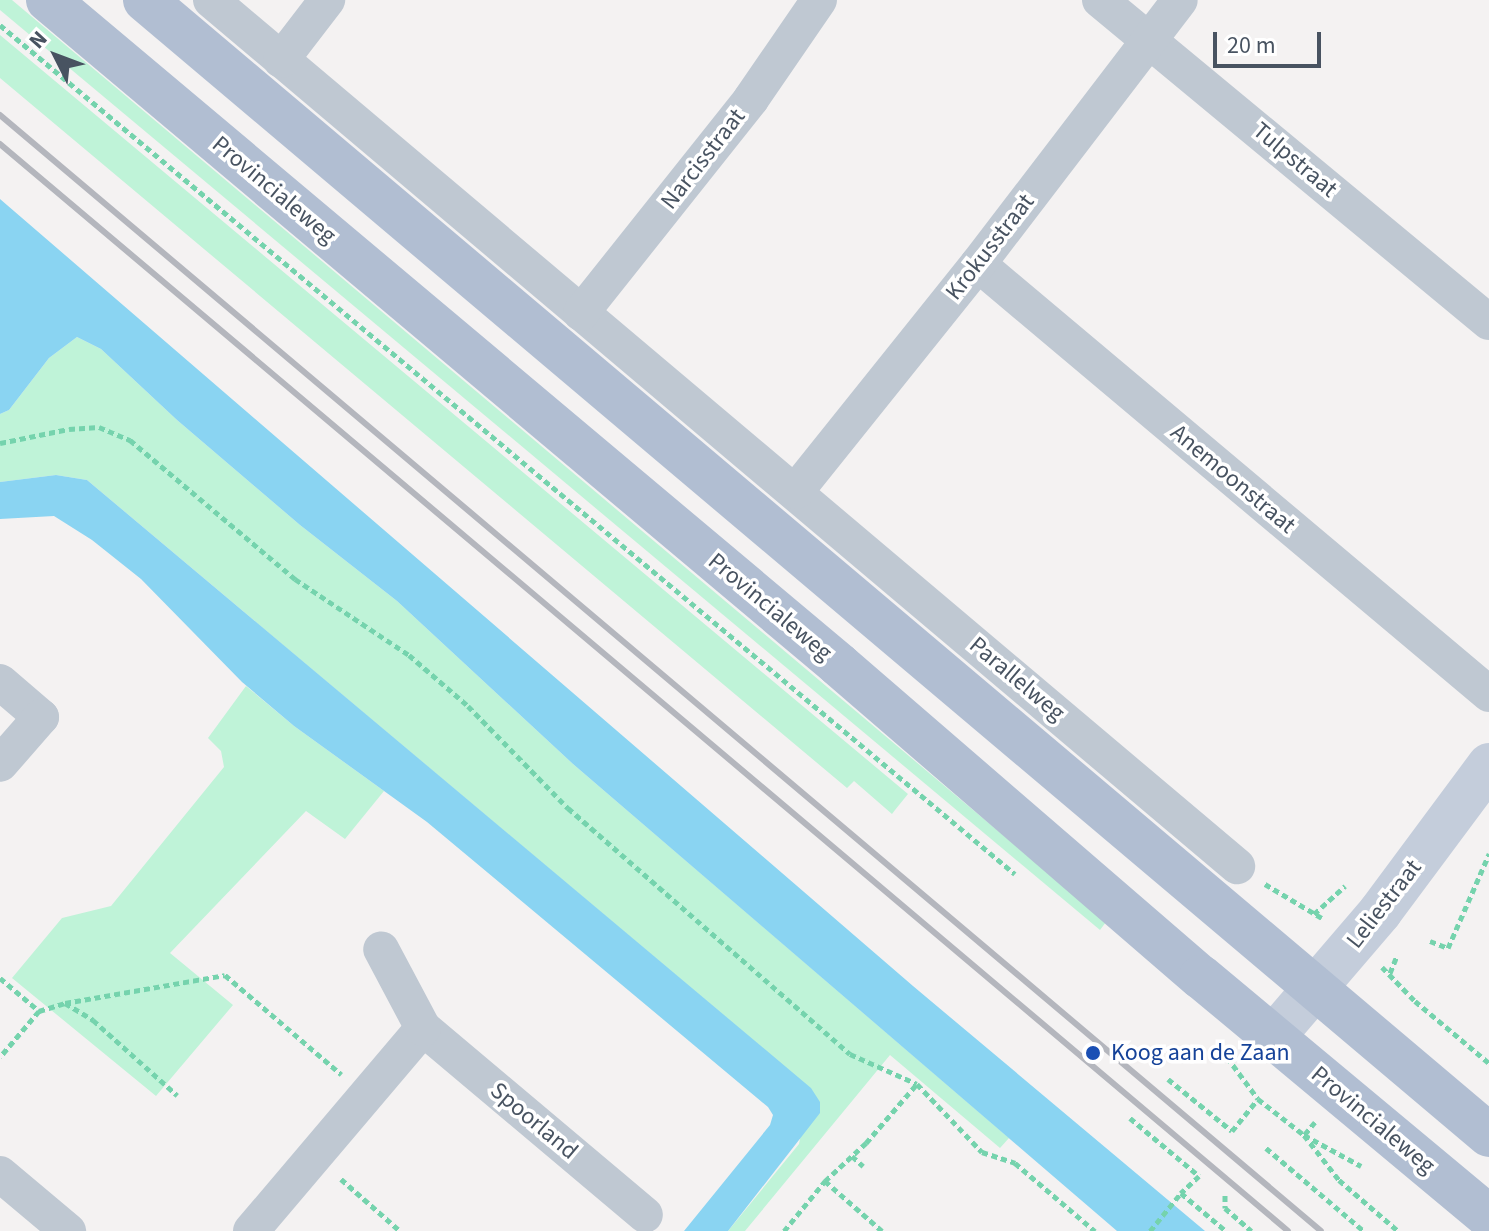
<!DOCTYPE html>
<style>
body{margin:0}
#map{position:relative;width:1489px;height:1231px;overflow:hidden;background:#f4f2f2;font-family:"Source Sans 3",sans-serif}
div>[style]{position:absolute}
.green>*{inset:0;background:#bff3d8}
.water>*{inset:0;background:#8ad4f2}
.path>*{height:5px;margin-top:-2.5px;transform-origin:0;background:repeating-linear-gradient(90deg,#75d3ad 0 6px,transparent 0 10px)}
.street>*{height:36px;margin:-18px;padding:0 18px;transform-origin:18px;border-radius:18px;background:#bfc8d2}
.secondary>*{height:44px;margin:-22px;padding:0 22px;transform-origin:22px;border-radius:22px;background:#c4cddb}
.primary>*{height:44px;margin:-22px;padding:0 22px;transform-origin:22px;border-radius:22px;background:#b1bed2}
.rail>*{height:6px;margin:-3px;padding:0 3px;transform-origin:3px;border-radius:3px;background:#b4b6bd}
.dots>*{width:22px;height:22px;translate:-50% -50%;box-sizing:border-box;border:4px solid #fff;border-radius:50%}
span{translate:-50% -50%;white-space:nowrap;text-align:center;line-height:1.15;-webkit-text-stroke:7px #fff;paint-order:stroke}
.street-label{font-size:24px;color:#485361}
.transit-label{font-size:24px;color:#164399}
.left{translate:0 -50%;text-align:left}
.north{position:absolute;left:16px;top:16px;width:80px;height:80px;-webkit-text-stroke:6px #fff;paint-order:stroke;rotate:312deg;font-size:22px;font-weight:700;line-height:32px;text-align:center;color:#485361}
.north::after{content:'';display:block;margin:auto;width:28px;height:36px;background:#485361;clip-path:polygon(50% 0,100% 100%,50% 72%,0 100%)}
.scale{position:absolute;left:1213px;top:32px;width:108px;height:36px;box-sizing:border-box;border:4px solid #485361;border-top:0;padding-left:10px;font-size:24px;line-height:28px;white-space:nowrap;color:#485361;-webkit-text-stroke:6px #fff;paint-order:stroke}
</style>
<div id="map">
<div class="green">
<div style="clip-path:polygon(0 0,12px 0,1106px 922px,1100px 930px,0 10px)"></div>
<div style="clip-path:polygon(0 35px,908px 794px,895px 810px,892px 814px,854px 781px,847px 788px,0 78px)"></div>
<div style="clip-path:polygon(77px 337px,101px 349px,177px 420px,300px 525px,397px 601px,573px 764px,1009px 1138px,1000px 1148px,890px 1055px,745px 1231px,728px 1231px,799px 1144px,810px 1088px,87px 480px,56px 475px,0 482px,0 414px,9px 410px,49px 358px)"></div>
<div style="clip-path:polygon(246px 686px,294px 726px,384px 791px,345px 839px,306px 811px,170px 953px,233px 1005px,156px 1096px,12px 978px,62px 918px,111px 906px,224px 767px,221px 751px,208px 738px)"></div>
</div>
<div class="water">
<div style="clip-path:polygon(0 199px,913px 986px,1205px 1231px,1117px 1231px,573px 764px,397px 601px,300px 525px,177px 420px,101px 349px,77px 337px,49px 358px,9px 410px,0 414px)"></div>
<div style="clip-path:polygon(56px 475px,87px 480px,811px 1088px,820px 1102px,820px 1113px,728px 1231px,684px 1231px,770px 1125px,773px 1115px,768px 1107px,427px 822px,294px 726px,242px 682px,141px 579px,92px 540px,54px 516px,0 519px,0 482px)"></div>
</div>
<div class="path">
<div style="left:0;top:25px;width:1323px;rotate:39.91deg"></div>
<div style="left:0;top:443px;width:70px;rotate:-11.5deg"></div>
<div style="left:69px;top:429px;width:30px;rotate:-4deg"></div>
<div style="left:99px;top:427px;width:34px;rotate:23deg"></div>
<div style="left:130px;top:440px;width:216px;rotate:40.1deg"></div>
<div style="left:295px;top:579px;width:137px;rotate:33.7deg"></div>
<div style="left:409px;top:655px;width:78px;rotate:40.8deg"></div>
<div style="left:468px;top:706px;width:143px;rotate:45.6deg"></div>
<div style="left:568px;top:808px;width:374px;rotate:41.1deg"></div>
<div style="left:850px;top:1054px;width:73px;rotate:24.1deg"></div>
<div style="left:917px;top:1084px;width:94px;rotate:46.3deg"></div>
<div style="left:982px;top:1152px;width:35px;rotate:18deg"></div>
<div style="left:1015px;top:1163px;width:105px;rotate:40.4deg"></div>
<div style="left:1265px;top:884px;width:66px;rotate:30.8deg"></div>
<div style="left:1314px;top:914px;width:42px;rotate:-42.1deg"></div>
<div style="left:1430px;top:941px;width:19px;rotate:21deg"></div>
<div style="left:1448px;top:948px;width:103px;rotate:-66.4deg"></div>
<div style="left:1382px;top:967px;width:47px;rotate:45.9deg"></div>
<div style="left:1415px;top:1001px;width:97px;rotate:40deg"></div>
<div style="left:1390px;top:973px;width:18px;rotate:-68deg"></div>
<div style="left:0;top:978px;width:51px;rotate:40.2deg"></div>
<div style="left:39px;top:1011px;width:60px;rotate:130.3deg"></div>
<div style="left:65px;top:1003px;width:162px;rotate:-9.9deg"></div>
<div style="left:225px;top:975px;width:153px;rotate:40.5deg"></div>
<div style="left:39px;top:1011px;width:27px;rotate:-17deg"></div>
<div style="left:65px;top:1003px;width:33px;rotate:31deg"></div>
<div style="left:93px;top:1020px;width:113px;rotate:41.8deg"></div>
<div style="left:1221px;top:1049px;width:62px;rotate:53.5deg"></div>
<div style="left:1258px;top:1099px;width:58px;rotate:38deg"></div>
<div style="left:1304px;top:1135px;width:65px;rotate:28.5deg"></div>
<div style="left:1168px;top:1079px;width:82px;rotate:39.1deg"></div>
<div style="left:1232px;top:1131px;width:41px;rotate:-50.9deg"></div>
<div style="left:1130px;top:1118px;width:90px;rotate:40deg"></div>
<div style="left:1199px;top:1176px;width:25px;rotate:137deg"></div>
<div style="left:1315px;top:1122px;width:17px;rotate:130deg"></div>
<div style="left:1304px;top:1135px;width:57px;rotate:52.1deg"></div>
<div style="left:1339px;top:1180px;width:78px;rotate:40.8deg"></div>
<div style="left:1266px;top:1148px;width:128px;rotate:40.3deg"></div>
<div style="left:852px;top:1156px;width:15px;rotate:42deg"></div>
<div style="left:341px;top:1179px;width:79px;rotate:41.4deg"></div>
<div style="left:1225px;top:1195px;width:13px;rotate:90deg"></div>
<div style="left:1225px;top:1208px;width:35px;rotate:41deg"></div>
<div style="left:784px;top:1231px;width:65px;rotate:-50.6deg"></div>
<div style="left:882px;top:1231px;width:76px;rotate:-138.7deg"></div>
<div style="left:825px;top:1181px;width:56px;rotate:-42.8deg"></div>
<div style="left:866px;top:1143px;width:78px;rotate:-49.2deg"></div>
<div style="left:1150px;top:1231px;width:49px;rotate:-50.8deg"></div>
<div style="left:1181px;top:1193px;width:59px;rotate:40.2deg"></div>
</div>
<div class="street">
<div style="left:211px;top:0;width:1343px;rotate:40.17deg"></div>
<div style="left:1100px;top:0;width:505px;rotate:39.62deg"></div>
<div style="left:281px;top:60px;width:76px;rotate:-52.5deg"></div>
<div style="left:978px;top:264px;width:668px;rotate:40.08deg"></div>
<div style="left:581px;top:313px;width:273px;rotate:-51.5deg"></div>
<div style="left:751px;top:99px;width:120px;rotate:-55.5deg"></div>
<div style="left:796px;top:491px;width:291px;rotate:-51.3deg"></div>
<div style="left:978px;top:264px;width:332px;rotate:-52.6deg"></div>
<div style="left:0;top:682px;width:54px;rotate:40.5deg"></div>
<div style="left:41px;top:717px;width:62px;rotate:131.1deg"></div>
<div style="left:423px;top:1028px;width:290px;rotate:40.1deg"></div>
<div style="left:0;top:1174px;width:89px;rotate:40deg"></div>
<div style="left:251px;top:1231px;width:266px;rotate:-49.7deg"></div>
<div style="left:423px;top:1028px;width:89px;rotate:-118deg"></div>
</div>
<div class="secondary">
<div style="left:1273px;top:1037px;width:165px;rotate:-49.4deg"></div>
<div style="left:1380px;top:912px;width:183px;rotate:-53.4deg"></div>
</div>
<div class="primary">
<div style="left:48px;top:0;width:1033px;rotate:40.05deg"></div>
<div style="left:839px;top:665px;width:478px;rotate:40.8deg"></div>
<div style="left:1201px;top:977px;width:375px;rotate:39.8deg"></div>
<div style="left:145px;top:0;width:1759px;rotate:40.18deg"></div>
</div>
<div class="rail">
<div style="left:0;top:115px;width:1729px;rotate:40.19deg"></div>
<div style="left:0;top:144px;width:1685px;rotate:40.16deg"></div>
</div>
<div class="dots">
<div style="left:1093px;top:1053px;background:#1a4fb4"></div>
</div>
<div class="street-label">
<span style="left:703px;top:159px;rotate:-52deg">Narcisstraat</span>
<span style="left:1295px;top:160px;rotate:40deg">Tulpstraat</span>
<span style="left:274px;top:190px;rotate:40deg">Provincialeweg</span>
<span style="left:990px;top:247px;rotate:-52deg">Krokusstraat</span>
<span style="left:1233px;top:479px;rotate:40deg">Anemoonstraat</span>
<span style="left:770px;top:607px;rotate:40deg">Provincialeweg</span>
<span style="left:1017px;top:679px;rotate:40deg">Parallelweg</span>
<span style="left:1384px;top:904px;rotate:-52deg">Leliestraat</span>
<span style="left:1373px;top:1120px;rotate:40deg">Provincialeweg</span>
<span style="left:534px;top:1121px;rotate:40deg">Spoorland</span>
</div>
<div class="transit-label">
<span class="left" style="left:1111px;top:1053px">Koog aan de Zaan</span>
</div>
<div class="north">N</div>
<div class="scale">20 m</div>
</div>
